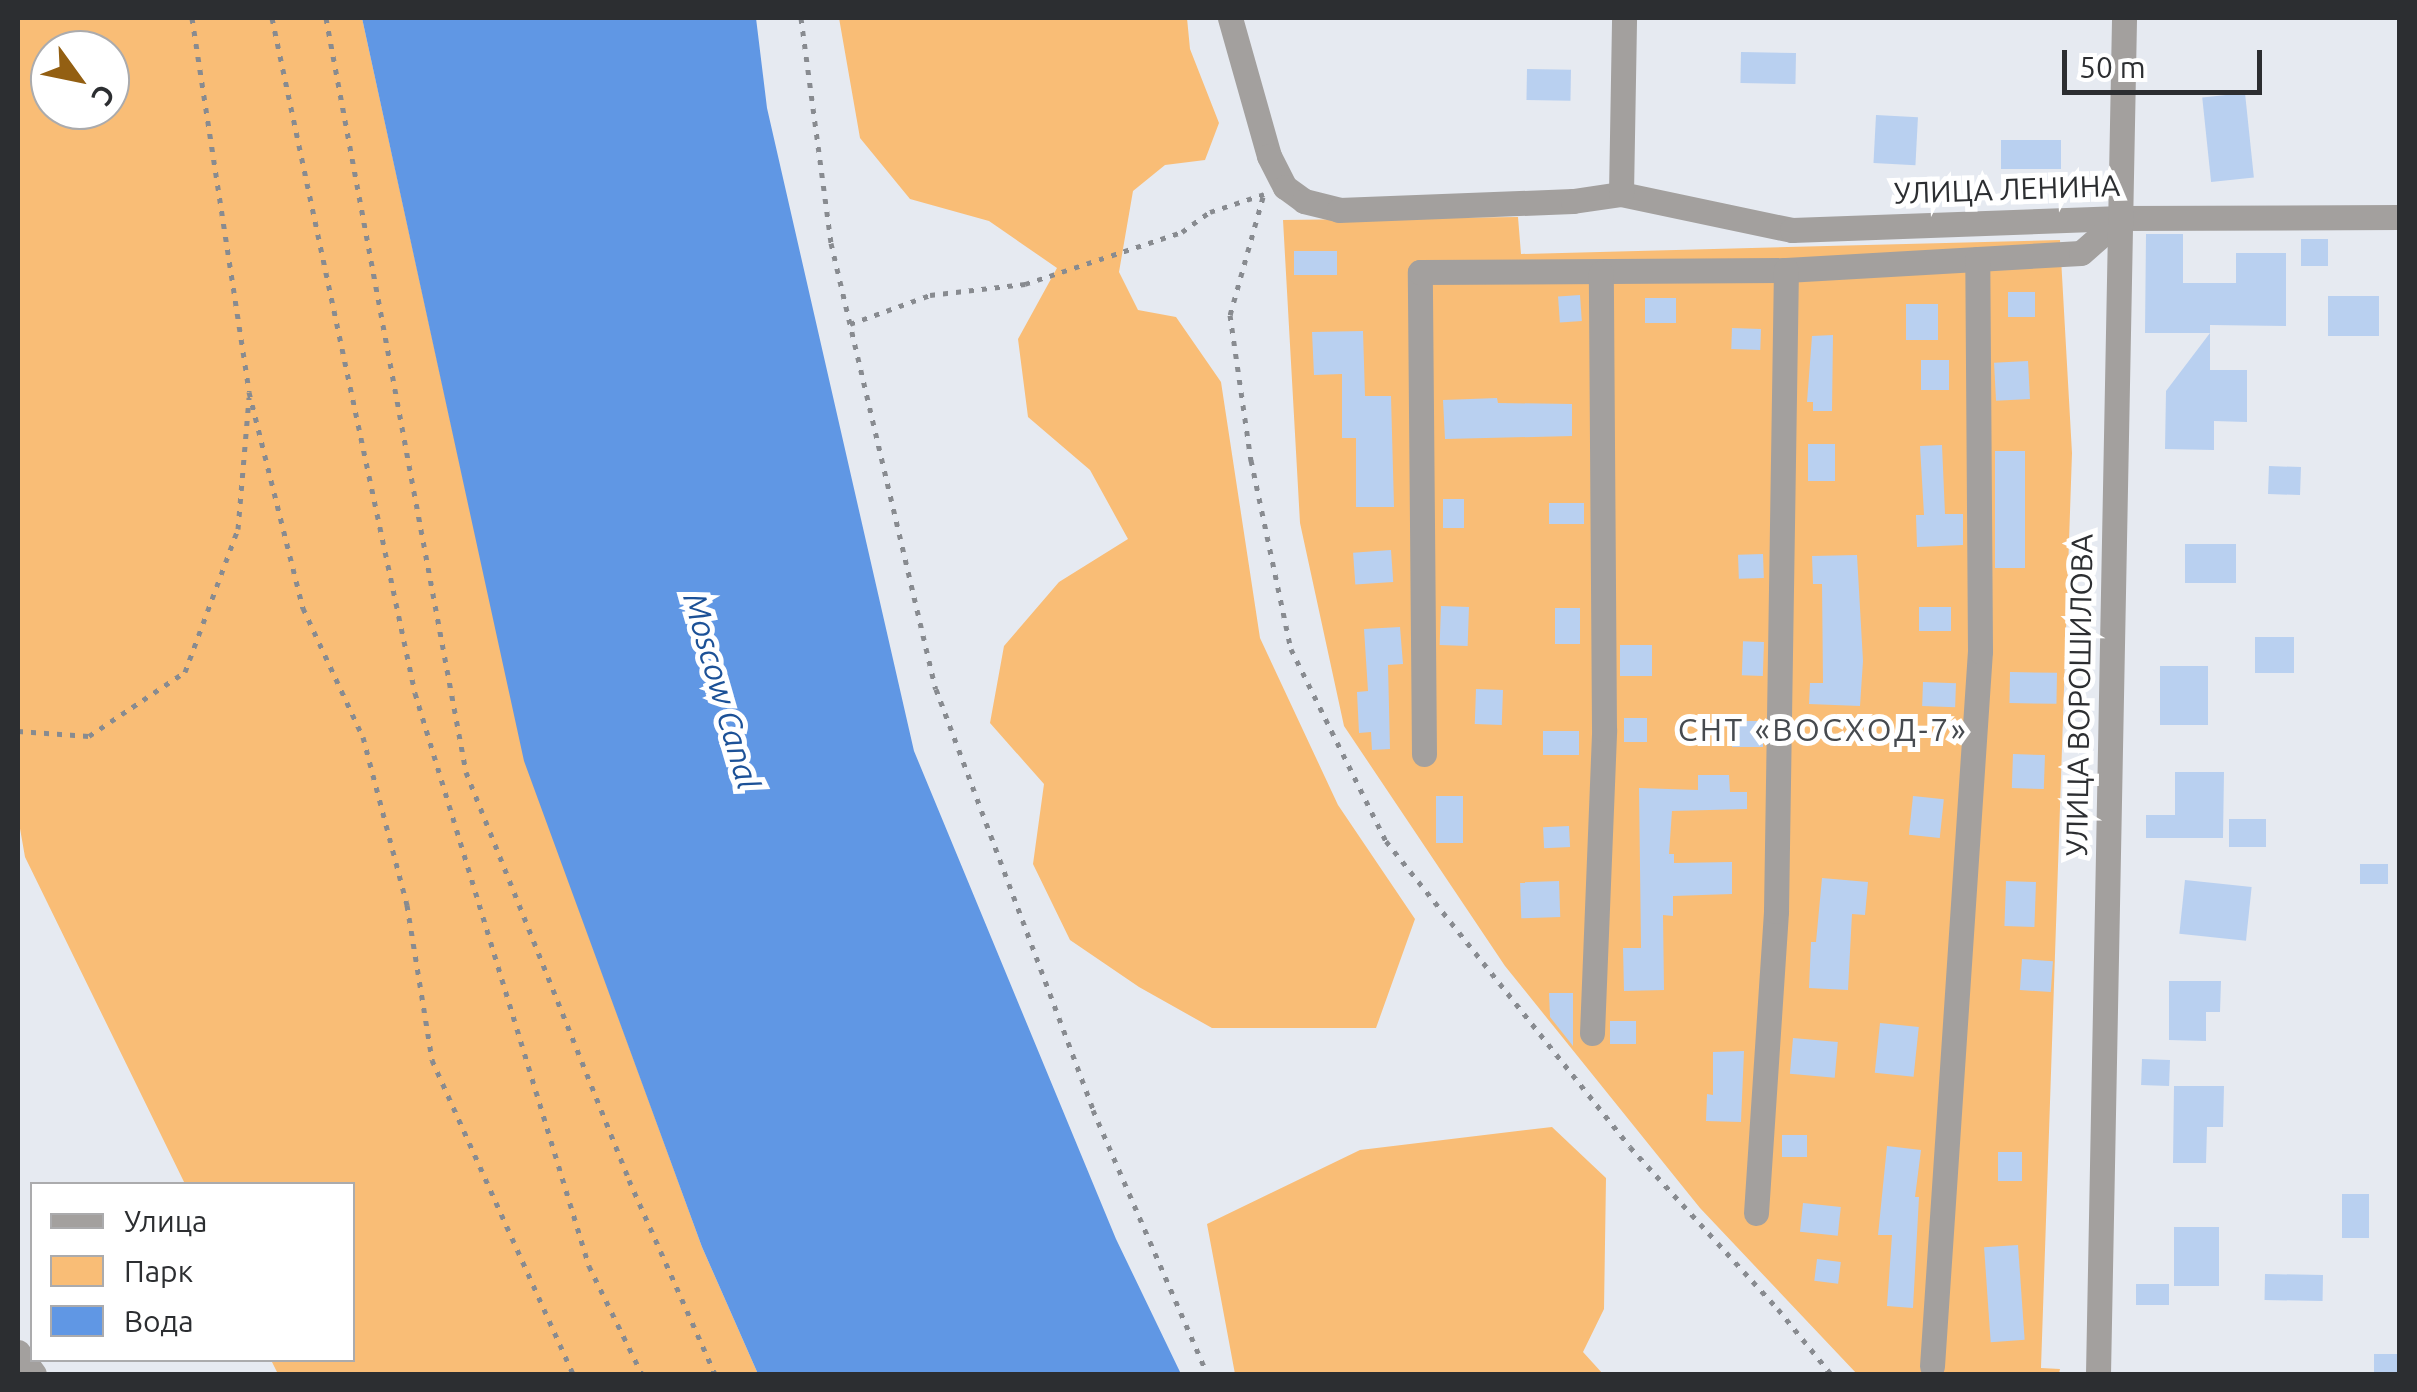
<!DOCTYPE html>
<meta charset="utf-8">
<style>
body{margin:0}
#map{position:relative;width:2417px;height:1392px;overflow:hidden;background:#e6eaf1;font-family:Ubuntu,sans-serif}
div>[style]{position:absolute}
.green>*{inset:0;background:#f9bd76}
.water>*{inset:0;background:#6097e4}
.building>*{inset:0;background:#b9d0f0;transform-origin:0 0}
.path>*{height:5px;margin-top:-2.5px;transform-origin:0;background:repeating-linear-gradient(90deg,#888b90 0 5px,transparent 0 13px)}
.minor>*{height:25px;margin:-12.5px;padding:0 12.5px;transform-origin:12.5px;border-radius:12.5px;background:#a3a09e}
span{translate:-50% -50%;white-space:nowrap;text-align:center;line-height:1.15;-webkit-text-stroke:10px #fff;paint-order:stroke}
.street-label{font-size:30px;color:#2c2e31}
.water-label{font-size:32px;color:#1c5197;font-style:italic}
.neighbourhood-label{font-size:32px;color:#464a4f;letter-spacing:2.5px}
.frame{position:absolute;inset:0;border:20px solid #2c2e31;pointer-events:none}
.legend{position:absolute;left:30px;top:1182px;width:325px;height:180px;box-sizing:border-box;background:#fff;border:2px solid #ababad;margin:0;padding:12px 18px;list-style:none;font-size:30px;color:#2c2e31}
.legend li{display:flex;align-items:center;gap:20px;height:50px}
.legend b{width:50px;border:2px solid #ababad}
.north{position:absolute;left:30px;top:30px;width:100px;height:100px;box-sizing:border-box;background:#fff;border:2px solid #ababad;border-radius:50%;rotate:123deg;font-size:28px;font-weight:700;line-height:40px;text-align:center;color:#2c2e31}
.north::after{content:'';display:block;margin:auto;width:35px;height:45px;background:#935f12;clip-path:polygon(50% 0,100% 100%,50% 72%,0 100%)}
.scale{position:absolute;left:2062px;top:50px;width:200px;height:45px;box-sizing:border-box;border:5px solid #2c2e31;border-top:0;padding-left:12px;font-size:30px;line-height:35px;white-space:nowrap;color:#2c2e31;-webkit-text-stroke:8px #fff;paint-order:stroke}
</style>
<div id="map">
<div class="green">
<div style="clip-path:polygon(evenodd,18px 18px,362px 18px,525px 761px,702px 1247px,758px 1374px,278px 1374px,271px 1360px,352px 1360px,352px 1184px,185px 1184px,25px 857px,18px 817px,18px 18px,50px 50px,110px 50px,110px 110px,50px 110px,50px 50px)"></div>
<div style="clip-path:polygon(839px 18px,1187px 18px,1190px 49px,1219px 123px,1205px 160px,1165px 165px,1133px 191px,1119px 272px,1138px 310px,1176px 317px,1221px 382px,1260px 638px,1338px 805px,1415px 919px,1376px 1028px,1212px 1028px,1139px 987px,1070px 940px,1033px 864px,1044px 784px,990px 723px,1004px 646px,1059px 582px,1128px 539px,1090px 470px,1028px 417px,1018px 339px,1057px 268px,989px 221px,910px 199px,860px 138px)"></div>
<div style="clip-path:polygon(1518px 217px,1521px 254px,2060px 240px,2072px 453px,2041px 1368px,2060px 1369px,2059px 1374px,1857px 1374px,1700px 1208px,1505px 966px,1344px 726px,1300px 523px,1283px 220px)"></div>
<div style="clip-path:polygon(1552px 1127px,1606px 1178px,1604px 1309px,1583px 1352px,1603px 1374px,1235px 1374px,1207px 1224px,1360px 1150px)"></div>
</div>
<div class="water">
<div style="clip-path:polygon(362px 18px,756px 18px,767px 108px,914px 751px,1116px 1239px,1181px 1374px,758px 1374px,702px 1247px,524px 761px)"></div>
</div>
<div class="building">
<div style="left:1741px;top:52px;width:55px;height:31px;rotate:1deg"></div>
<div style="left:1527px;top:69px;width:44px;height:31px;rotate:1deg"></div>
<div style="left:2245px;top:93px;width:85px;height:43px;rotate:84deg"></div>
<div style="left:1876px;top:115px;width:42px;height:48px;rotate:3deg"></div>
<div style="left:2001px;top:140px;width:60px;height:29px"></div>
<div style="clip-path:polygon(2146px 234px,2183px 234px,2183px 283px,2236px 283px,2236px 253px,2286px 253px,2286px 326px,2210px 325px,2210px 333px,2145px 333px)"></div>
<div style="left:2301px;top:239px;width:27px;height:27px"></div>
<div style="left:1294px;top:251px;width:43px;height:24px"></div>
<div style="left:2008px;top:292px;width:27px;height:25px"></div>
<div style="left:1580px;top:295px;width:26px;height:22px;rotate:86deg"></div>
<div style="left:2328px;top:296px;width:51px;height:40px"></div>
<div style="left:1676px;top:298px;width:25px;height:31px;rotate:90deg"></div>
<div style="left:1906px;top:304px;width:32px;height:36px"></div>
<div style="left:1732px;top:328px;width:29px;height:21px;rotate:2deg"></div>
<div style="clip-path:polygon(1363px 331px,1365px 396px,1391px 396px,1394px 507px,1356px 507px,1356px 438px,1342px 438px,1342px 374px,1314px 375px,1312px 332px)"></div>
<div style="clip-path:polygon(2210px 333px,2210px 370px,2247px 370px,2247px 422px,2214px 421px,2214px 450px,2165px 449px,2166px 391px)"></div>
<div style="clip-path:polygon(1833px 335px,1832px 411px,1813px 411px,1813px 402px,1807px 402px,1812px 336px)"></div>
<div style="left:1921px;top:360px;width:28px;height:30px"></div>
<div style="left:2028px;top:361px;width:38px;height:34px;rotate:87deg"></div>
<div style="clip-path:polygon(1497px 398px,1498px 403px,1572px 404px,1572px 436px,1445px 439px,1443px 400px)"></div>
<div style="left:1808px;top:444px;width:27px;height:37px"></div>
<div style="clip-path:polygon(1942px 445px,1945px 514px,1963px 514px,1963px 545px,1917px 547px,1916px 515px,1924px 515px,1920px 446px)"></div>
<div style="left:1995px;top:451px;width:30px;height:117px"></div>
<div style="left:2269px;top:466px;width:32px;height:28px;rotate:2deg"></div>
<div style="left:1443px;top:499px;width:21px;height:29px"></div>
<div style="left:1549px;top:503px;width:35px;height:21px"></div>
<div style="left:2185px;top:544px;width:51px;height:39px"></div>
<div style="left:1391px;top:550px;width:32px;height:38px;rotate:86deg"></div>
<div style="left:1763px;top:554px;width:24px;height:25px;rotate:88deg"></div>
<div style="clip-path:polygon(1857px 555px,1863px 661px,1860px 706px,1809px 704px,1810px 683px,1823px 683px,1822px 584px,1813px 584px,1812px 556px)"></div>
<div style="left:1441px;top:606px;width:28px;height:39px;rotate:2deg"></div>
<div style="left:1919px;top:607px;width:32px;height:24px"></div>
<div style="left:1555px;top:608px;width:25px;height:36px"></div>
<div style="clip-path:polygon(1400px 627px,1403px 664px,1388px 665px,1390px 749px,1372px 750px,1371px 732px,1359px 733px,1357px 692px,1368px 691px,1364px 629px)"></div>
<div style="left:2255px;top:637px;width:39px;height:36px"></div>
<div style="left:1764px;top:642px;width:34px;height:21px;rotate:92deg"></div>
<div style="left:1620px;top:645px;width:32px;height:31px"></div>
<div style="left:2160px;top:666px;width:48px;height:59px"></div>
<div style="left:2010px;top:672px;width:47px;height:31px;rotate:1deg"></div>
<div style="left:1923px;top:682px;width:33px;height:24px;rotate:2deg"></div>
<div style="left:1476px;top:689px;width:27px;height:35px;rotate:2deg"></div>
<div style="left:1624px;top:718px;width:23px;height:24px"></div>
<div style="left:1732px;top:721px;width:31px;height:26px"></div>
<div style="left:1543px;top:731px;width:36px;height:24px"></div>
<div style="left:2013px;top:754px;width:32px;height:34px;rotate:2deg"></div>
<div style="clip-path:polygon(2175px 772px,2224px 772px,2223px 838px,2146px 838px,2146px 815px,2175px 815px)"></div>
<div style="clip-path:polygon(1698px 775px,1729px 775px,1730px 792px,1747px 792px,1747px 809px,1672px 811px,1669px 854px,1674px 854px,1674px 863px,1732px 862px,1732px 894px,1673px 896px,1673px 916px,1663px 915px,1664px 990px,1624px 991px,1623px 948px,1641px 948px,1639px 788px,1698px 790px)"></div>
<div style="left:1436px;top:796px;width:27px;height:47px"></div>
<div style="left:1913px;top:796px;width:31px;height:39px;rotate:6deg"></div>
<div style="left:2229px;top:819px;width:37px;height:28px"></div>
<div style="left:1569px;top:826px;width:21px;height:26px;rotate:87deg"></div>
<div style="left:2360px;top:864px;width:28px;height:20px"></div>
<div style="clip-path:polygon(1822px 878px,1868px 882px,1865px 915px,1852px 914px,1848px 990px,1809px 988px,1811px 942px,1816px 942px)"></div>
<div style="left:2185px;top:880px;width:67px;height:54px;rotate:6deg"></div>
<div style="left:1559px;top:881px;width:36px;height:39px;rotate:88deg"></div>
<div style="left:2006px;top:881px;width:30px;height:45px;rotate:2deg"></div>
<div style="left:2022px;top:959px;width:31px;height:31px;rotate:4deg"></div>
<div style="clip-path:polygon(2169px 981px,2221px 981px,2220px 1012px,2206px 1012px,2206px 1041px,2169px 1040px)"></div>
<div style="clip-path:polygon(1549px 993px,1573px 993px,1573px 1046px,1550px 1017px)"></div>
<div style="left:1610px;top:1021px;width:26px;height:23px"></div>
<div style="left:1880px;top:1023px;width:39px;height:50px;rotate:6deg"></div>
<div style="left:1793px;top:1038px;width:45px;height:36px;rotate:5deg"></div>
<div style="clip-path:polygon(1744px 1051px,1741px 1122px,1706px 1121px,1707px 1094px,1713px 1095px,1713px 1052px)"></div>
<div style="left:2142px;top:1059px;width:28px;height:26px;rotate:2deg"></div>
<div style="clip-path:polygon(2174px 1086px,2224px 1086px,2223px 1127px,2207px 1127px,2206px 1163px,2173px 1163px)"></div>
<div style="left:1782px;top:1135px;width:25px;height:22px"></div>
<div style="clip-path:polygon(1887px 1146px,1921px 1150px,1915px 1197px,1919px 1197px,1913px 1308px,1887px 1306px,1892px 1235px,1878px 1235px)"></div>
<div style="left:1998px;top:1152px;width:24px;height:29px"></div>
<div style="left:2342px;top:1194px;width:27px;height:44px"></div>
<div style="left:1803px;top:1203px;width:38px;height:29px;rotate:6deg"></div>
<div style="left:2174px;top:1227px;width:45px;height:59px"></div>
<div style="left:2018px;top:1245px;width:95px;height:34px;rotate:86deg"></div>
<div style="left:1817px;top:1259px;width:24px;height:22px;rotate:7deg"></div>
<div style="left:2265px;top:1274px;width:58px;height:26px;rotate:1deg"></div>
<div style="left:2136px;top:1284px;width:33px;height:21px"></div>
<div style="left:2374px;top:1354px;width:26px;height:20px"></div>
</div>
<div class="path">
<div style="left:192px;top:18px;width:378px;rotate:81.3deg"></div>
<div style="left:249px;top:392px;width:223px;rotate:76deg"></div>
<div style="left:303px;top:608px;width:142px;rotate:65.1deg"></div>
<div style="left:363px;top:737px;width:174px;rotate:75.3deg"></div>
<div style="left:407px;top:905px;width:157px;rotate:80.8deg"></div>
<div style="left:432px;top:1060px;width:344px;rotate:65.8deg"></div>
<div style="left:272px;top:18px;width:690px;rotate:78.04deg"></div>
<div style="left:415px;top:693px;width:599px;rotate:73.11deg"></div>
<div style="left:589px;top:1266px;width:120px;rotate:63.9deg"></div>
<div style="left:326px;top:18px;width:767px;rotate:79.48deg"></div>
<div style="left:466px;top:772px;width:439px;rotate:68.2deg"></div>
<div style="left:629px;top:1180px;width:212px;rotate:66.1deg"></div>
<div style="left:801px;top:18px;width:227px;rotate:82.4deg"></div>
<div style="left:831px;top:243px;width:458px;rotate:76.8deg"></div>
<div style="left:936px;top:689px;width:449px;rotate:69.5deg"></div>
<div style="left:1093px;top:1110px;width:288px;rotate:66.6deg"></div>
<div style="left:1263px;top:197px;width:123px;rotate:105.6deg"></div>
<div style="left:1230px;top:315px;width:147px;rotate:81.8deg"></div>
<div style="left:1251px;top:460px;width:193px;rotate:78.1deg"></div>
<div style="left:1291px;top:649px;width:214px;rotate:63.7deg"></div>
<div style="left:1386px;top:841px;width:391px;rotate:51.4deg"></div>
<div style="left:1630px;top:1147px;width:219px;rotate:47.6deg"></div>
<div style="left:1778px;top:1309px;width:84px;rotate:50.8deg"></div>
<div style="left:850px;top:324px;width:85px;rotate:-19.9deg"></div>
<div style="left:930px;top:295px;width:96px;rotate:-6.6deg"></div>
<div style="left:1025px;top:284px;width:165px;rotate:-18.3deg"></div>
<div style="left:1182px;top:232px;width:34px;rotate:-36deg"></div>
<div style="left:1210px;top:212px;width:57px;rotate:-18.4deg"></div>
<div style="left:18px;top:731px;width:71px;rotate:4deg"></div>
<div style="left:89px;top:736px;width:115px;rotate:-33.7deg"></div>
<div style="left:185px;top:672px;width:153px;rotate:-69.7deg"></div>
<div style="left:238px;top:529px;width:132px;rotate:-85.2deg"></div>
</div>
<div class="minor">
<div style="left:1230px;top:18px;width:143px;rotate:74.2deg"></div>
<div style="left:1269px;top:156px;width:35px;rotate:63deg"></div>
<div style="left:1285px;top:187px;width:24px;rotate:36deg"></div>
<div style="left:1304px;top:201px;width:36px;rotate:14deg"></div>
<div style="left:1339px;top:210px;width:234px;rotate:-2.2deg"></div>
<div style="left:1573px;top:201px;width:49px;rotate:-8.3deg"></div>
<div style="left:1621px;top:194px;width:175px;rotate:11.9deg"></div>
<div style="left:1792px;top:230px;width:329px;rotate:-2.1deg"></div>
<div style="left:2121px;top:218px;width:279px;rotate:-0.2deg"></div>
<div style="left:1621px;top:194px;width:176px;rotate:-89deg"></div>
<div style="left:1424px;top:754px;width:482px;rotate:-90.5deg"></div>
<div style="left:1420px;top:272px;width:366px;rotate:-0.3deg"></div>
<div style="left:1786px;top:270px;width:295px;rotate:-3.3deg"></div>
<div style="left:2081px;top:253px;width:53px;rotate:-41.2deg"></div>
<div style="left:1592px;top:1033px;width:304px;rotate:-87.7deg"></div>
<div style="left:1604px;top:729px;width:456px;rotate:-90.4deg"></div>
<div style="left:1756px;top:1213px;width:303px;rotate:-86.2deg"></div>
<div style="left:1776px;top:911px;width:641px;rotate:-89.11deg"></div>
<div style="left:18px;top:1352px;width:27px;rotate:54deg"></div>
<div style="left:1932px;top:1366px;width:717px;rotate:-86.16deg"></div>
<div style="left:1980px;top:651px;width:392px;rotate:-90.4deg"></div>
<div style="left:2098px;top:1374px;width:1356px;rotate:-88.9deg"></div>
</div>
<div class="street-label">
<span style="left:2007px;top:189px;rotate:-2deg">УЛИЦА ЛЕНИНА</span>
<span style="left:2079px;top:695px;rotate:-89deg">УЛИЦА ВОРОШИЛОВА</span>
</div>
<div class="water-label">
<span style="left:722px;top:691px;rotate:74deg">Moscow Canal</span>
</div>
<div class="neighbourhood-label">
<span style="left:1823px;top:729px">СНТ «ВОСХОД-7»</span>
</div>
<div class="frame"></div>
<ul class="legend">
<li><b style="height:12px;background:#a3a09e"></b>Улица</li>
<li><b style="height:28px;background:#f9bd76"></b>Парк</li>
<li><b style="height:28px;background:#6097e4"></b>Вода</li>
</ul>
<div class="north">С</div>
<div class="scale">50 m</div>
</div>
